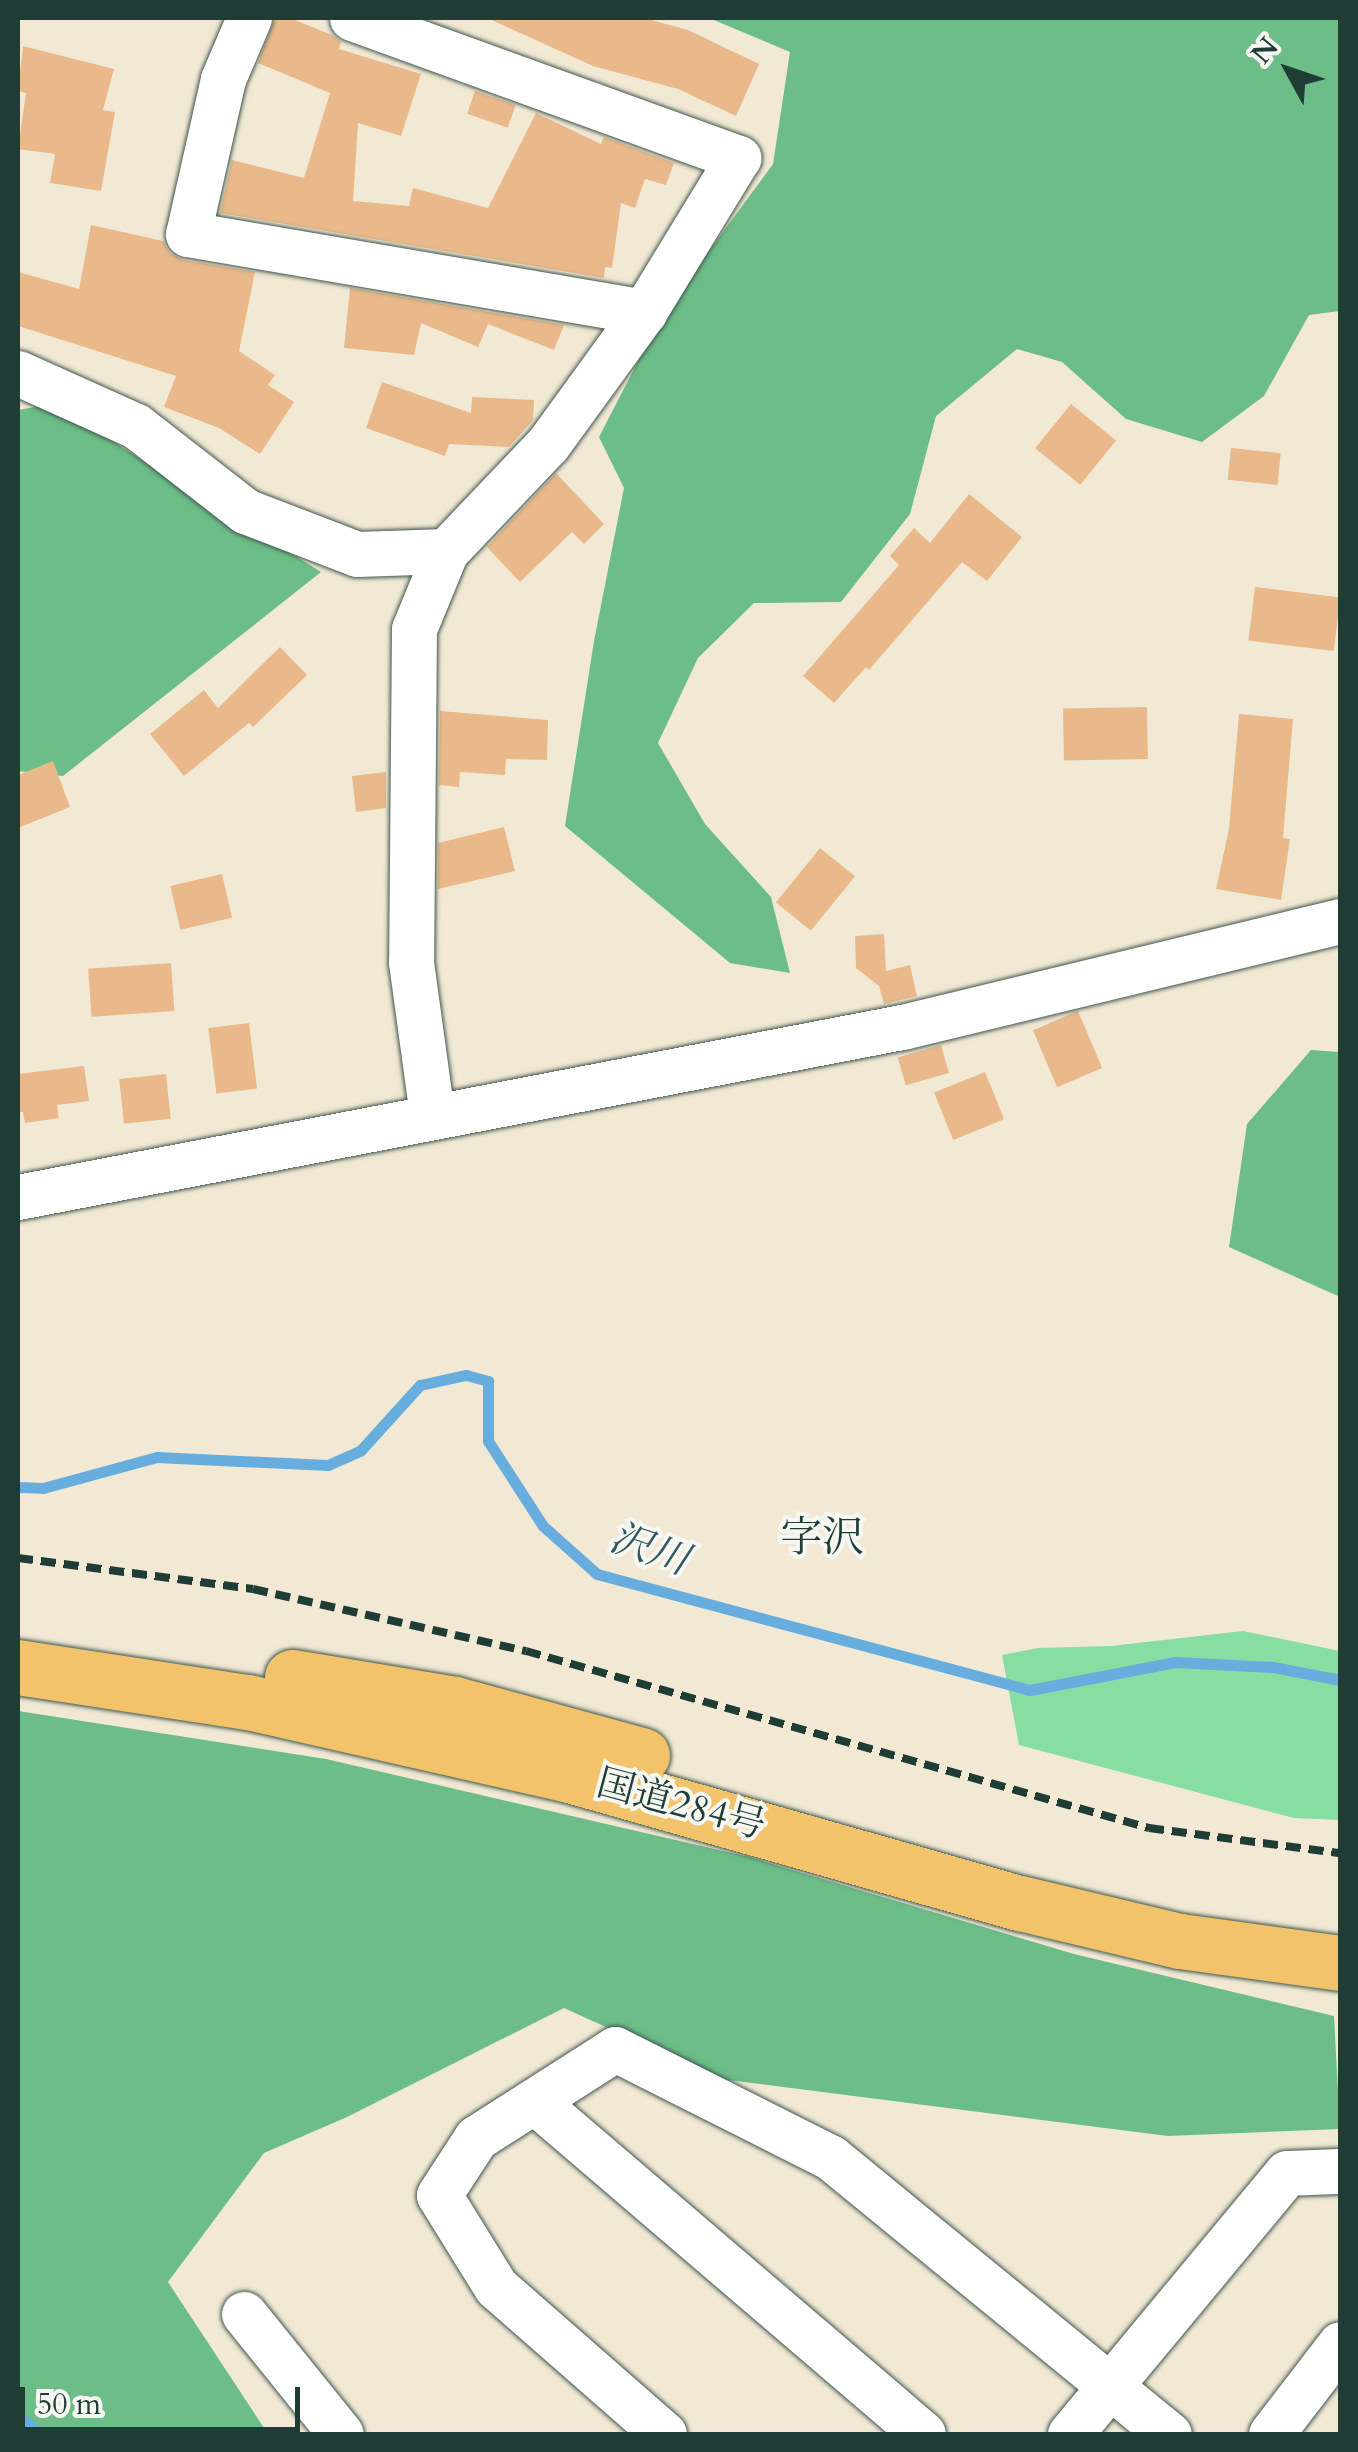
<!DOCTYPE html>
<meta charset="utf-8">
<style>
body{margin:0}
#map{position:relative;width:1358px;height:2452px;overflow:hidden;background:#f2e9d5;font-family:Cardo,"Noto Serif JP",serif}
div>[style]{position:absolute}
.green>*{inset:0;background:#87dea2}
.forest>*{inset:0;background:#6dbd88}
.stream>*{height:11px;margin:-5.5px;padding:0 5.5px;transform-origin:5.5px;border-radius:5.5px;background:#67addd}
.building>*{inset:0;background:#e9b98b;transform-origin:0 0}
.roads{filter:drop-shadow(0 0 2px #3f574c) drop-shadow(0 0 2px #3f574c)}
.minor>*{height:45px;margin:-22.5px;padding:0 22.5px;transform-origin:22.5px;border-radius:22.5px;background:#fff}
.highway>*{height:55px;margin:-27.5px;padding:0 27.5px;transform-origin:27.5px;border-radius:27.5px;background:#f2c36a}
.rail>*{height:8px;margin-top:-4px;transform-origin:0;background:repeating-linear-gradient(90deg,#1f3d34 0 15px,transparent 0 23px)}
span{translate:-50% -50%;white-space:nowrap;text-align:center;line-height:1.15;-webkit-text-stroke:8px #f6f6f2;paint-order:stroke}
.street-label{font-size:38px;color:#1f3d34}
.water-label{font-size:40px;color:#31595e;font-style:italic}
.quarter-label{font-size:42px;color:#1f3d34}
.frame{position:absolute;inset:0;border:20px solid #1f3d34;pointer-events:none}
.north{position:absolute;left:1238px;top:20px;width:100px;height:100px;-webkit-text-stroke:8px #f6f6f2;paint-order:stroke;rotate:310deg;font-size:28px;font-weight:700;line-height:40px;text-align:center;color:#1f3d34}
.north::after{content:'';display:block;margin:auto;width:35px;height:45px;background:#1f3d34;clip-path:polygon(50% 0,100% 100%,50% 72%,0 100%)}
.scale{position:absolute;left:20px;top:2387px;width:280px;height:45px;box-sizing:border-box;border:5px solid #1f3d34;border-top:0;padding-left:12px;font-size:30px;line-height:35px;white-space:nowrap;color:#1f3d34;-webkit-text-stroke:8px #f6f6f2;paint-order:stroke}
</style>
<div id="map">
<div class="green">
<div style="clip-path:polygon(1243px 1631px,1340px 1651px,1340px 1820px,1294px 1818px,1019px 1745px,1002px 1655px,1038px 1648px,1111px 1646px)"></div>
</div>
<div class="forest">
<div style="clip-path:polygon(709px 18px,1340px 18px,1340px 311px,1309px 315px,1264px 396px,1202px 442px,1126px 419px,1062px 362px,1017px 349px,936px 416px,910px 514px,841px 602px,754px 603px,698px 658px,658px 743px,705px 824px,771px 897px,790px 973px,730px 963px,565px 826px,594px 641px,624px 488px,599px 437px,662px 315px,773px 164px,790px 52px)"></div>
<div style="clip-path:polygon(53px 404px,321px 572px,63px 776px,18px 771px,18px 410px)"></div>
<div style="clip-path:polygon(1311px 1050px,1340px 1052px,1340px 1297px,1229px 1247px,1247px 1124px)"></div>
<div style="clip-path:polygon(18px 1711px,326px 1759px,749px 1857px,1074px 1954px,1334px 2016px,1340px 2129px,1168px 2136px,720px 2079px,564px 2008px,347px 2117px,264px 2153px,168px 2282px,268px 2434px,18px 2434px)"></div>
</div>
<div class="stream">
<div style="left:18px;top:1487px;width:25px;rotate:2deg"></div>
<div style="left:43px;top:1488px;width:118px;rotate:-15.2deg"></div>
<div style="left:157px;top:1457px;width:171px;rotate:2.7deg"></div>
<div style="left:328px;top:1465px;width:36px;rotate:-24deg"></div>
<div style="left:361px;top:1450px;width:88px;rotate:-47.8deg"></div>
<div style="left:420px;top:1385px;width:47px;rotate:-12.3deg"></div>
<div style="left:466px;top:1375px;width:23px;rotate:15deg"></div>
<div style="left:488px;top:1381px;width:60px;rotate:90deg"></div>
<div style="left:488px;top:1441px;width:101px;rotate:57.1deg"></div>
<div style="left:543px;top:1526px;width:72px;rotate:41.6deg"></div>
<div style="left:597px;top:1574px;width:448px;rotate:15deg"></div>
<div style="left:1030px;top:1690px;width:148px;rotate:-10.9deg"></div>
<div style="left:1175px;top:1662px;width:98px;rotate:2.9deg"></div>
<div style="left:1273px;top:1667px;width:68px;rotate:11deg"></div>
<div style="left:18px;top:2415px;width:29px;rotate:41deg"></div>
</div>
<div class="building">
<div style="clip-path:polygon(275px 18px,290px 18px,332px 35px,341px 42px,339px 49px,421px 74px,401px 136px,358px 123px,353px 201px,409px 206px,413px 188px,488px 208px,536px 113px,601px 144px,604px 137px,674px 163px,666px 185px,645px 179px,635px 208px,621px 203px,612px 268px,605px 267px,604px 278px,220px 213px,232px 160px,304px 178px,330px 93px,258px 63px)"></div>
<div style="clip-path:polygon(487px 18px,644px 18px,688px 30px,759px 64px,736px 116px,678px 89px,593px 66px)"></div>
<div style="clip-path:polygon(23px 46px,114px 69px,103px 110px,115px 112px,101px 191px,50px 183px,55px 154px,18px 149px,26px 93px,18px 91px)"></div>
<div style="left:475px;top:91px;width:43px;height:24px;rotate:19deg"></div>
<div style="clip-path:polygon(91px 225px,163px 241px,170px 253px,184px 260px,255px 272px,239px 351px,275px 375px,268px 385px,294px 402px,260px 454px,219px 428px,164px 407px,176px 376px,18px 326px,18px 272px,79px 289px)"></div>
<div style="clip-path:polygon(350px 288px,564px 325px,554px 350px,488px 324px,478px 347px,421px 323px,414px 355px,344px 348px)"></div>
<div style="clip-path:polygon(382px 382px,471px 413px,472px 397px,534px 400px,533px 420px,509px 447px,449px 444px,445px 456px,366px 428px)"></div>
<div style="left:1071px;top:404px;width:58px;height:57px;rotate:39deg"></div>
<div style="left:1231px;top:448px;width:50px;height:32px;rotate:6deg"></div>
<div style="clip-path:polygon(556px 473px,604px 524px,584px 544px,572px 532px,520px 582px,487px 547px)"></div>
<div style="clip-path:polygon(969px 494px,1022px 537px,987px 581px,962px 562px,869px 670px,866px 667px,834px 703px,803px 676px,899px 565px,890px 556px,914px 528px,930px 543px)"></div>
<div style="left:1255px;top:587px;width:86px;height:54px;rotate:7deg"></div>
<div style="clip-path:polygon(280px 647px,307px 675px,253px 727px,249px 723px,184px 776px,150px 734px,204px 690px,218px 708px)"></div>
<div style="left:1147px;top:707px;width:52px;height:84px;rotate:89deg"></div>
<div style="clip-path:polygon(440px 711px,548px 720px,547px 760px,506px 759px,505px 775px,460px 772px,459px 787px,439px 785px)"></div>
<div style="clip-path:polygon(1239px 714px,1293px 719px,1283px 838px,1290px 839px,1281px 900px,1216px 889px,1229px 829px)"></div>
<div style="clip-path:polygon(53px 761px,70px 807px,18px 828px,18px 775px)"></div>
<div style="clip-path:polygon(386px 772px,386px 808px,356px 812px,352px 776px)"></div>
<div style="clip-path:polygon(504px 827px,515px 871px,438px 889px,438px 843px)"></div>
<div style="left:820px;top:848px;width:45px;height:70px;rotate:39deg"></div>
<div style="left:222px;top:874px;width:45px;height:53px;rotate:77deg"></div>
<div style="clip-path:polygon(884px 934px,886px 971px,910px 965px,917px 996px,884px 1004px,879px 986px,856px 968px,855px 936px)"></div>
<div style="left:171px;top:963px;width:48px;height:83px;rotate:86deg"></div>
<div style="left:1078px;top:1011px;width:62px;height:49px;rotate:67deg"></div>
<div style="left:249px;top:1023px;width:66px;height:41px;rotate:83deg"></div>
<div style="left:941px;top:1045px;width:29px;height:45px;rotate:74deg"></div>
<div style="clip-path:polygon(84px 1066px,89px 1101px,57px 1105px,59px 1118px,25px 1123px,23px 1112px,18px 1112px,18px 1074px)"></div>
<div style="left:985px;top:1072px;width:51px;height:55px;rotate:68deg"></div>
<div style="left:166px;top:1074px;width:45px;height:47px;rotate:84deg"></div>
</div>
<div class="roads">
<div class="minor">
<div style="left:249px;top:18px;width:66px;rotate:113.1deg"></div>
<div style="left:223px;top:79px;width:159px;rotate:102.7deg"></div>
<div style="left:188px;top:234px;width:463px;rotate:9.7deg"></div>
<div style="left:352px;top:18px;width:411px;rotate:19.9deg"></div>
<div style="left:738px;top:158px;width:180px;rotate:121.4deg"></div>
<div style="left:644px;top:312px;width:163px;rotate:126deg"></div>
<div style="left:548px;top:444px;width:148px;rotate:133.6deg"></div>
<div style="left:446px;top:551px;width:84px;rotate:112.3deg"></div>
<div style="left:414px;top:629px;width:333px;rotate:90.5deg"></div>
<div style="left:411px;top:962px;width:154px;rotate:82.2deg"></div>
<div style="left:18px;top:373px;width:129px;rotate:24.2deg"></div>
<div style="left:136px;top:426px;width:138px;rotate:37.9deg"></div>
<div style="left:245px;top:511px;width:120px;rotate:21deg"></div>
<div style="left:357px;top:554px;width:89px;rotate:-1.9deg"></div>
<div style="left:18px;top:1197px;width:900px;rotate:-10.89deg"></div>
<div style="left:902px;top:1027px;width:451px;rotate:-13.6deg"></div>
<div style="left:534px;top:2101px;width:512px;rotate:40.56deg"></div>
<div style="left:244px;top:2314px;width:154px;rotate:51.1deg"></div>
<div style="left:664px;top:2434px;width:223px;rotate:-138.8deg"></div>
<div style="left:496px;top:2287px;width:108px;rotate:-121.8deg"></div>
<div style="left:439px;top:2195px;width:68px;rotate:-57deg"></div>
<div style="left:476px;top:2138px;width:165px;rotate:-32.6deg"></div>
<div style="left:615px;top:2049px;width:241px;rotate:26.7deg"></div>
<div style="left:830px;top:2157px;width:438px;rotate:39.3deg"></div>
<div style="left:1070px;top:2434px;width:339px;rotate:-50.3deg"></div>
<div style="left:1287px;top:2173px;width:53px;rotate:-2.2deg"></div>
<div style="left:1271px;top:2434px;width:113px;rotate:-52.5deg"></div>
</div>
<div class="highway">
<div style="left:18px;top:1667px;width:233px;rotate:8.7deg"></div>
<div style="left:248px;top:1702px;width:326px;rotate:12.8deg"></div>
<div style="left:566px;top:1774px;width:472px;rotate:15.9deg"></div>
<div style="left:1020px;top:1903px;width:164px;rotate:13.4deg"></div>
<div style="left:1180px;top:1941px;width:162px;rotate:7.8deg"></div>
<div style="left:292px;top:1677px;width:165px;rotate:9.4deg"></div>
<div style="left:455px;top:1704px;width:194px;rotate:15.3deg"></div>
</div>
</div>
<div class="rail">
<div style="left:18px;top:1558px;width:237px;rotate:7.5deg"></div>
<div style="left:253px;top:1589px;width:280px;rotate:12.8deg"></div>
<div style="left:526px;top:1651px;width:648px;rotate:15.86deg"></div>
<div style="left:1149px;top:1828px;width:193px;rotate:7.5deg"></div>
</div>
<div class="street-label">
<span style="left:681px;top:1805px;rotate:15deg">国道284号</span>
</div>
<div class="water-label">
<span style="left:649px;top:1550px;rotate:19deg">沢川</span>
</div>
<div class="quarter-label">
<span style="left:822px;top:1538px">字沢</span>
</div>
<div class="frame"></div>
<div class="north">N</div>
<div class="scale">50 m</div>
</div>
